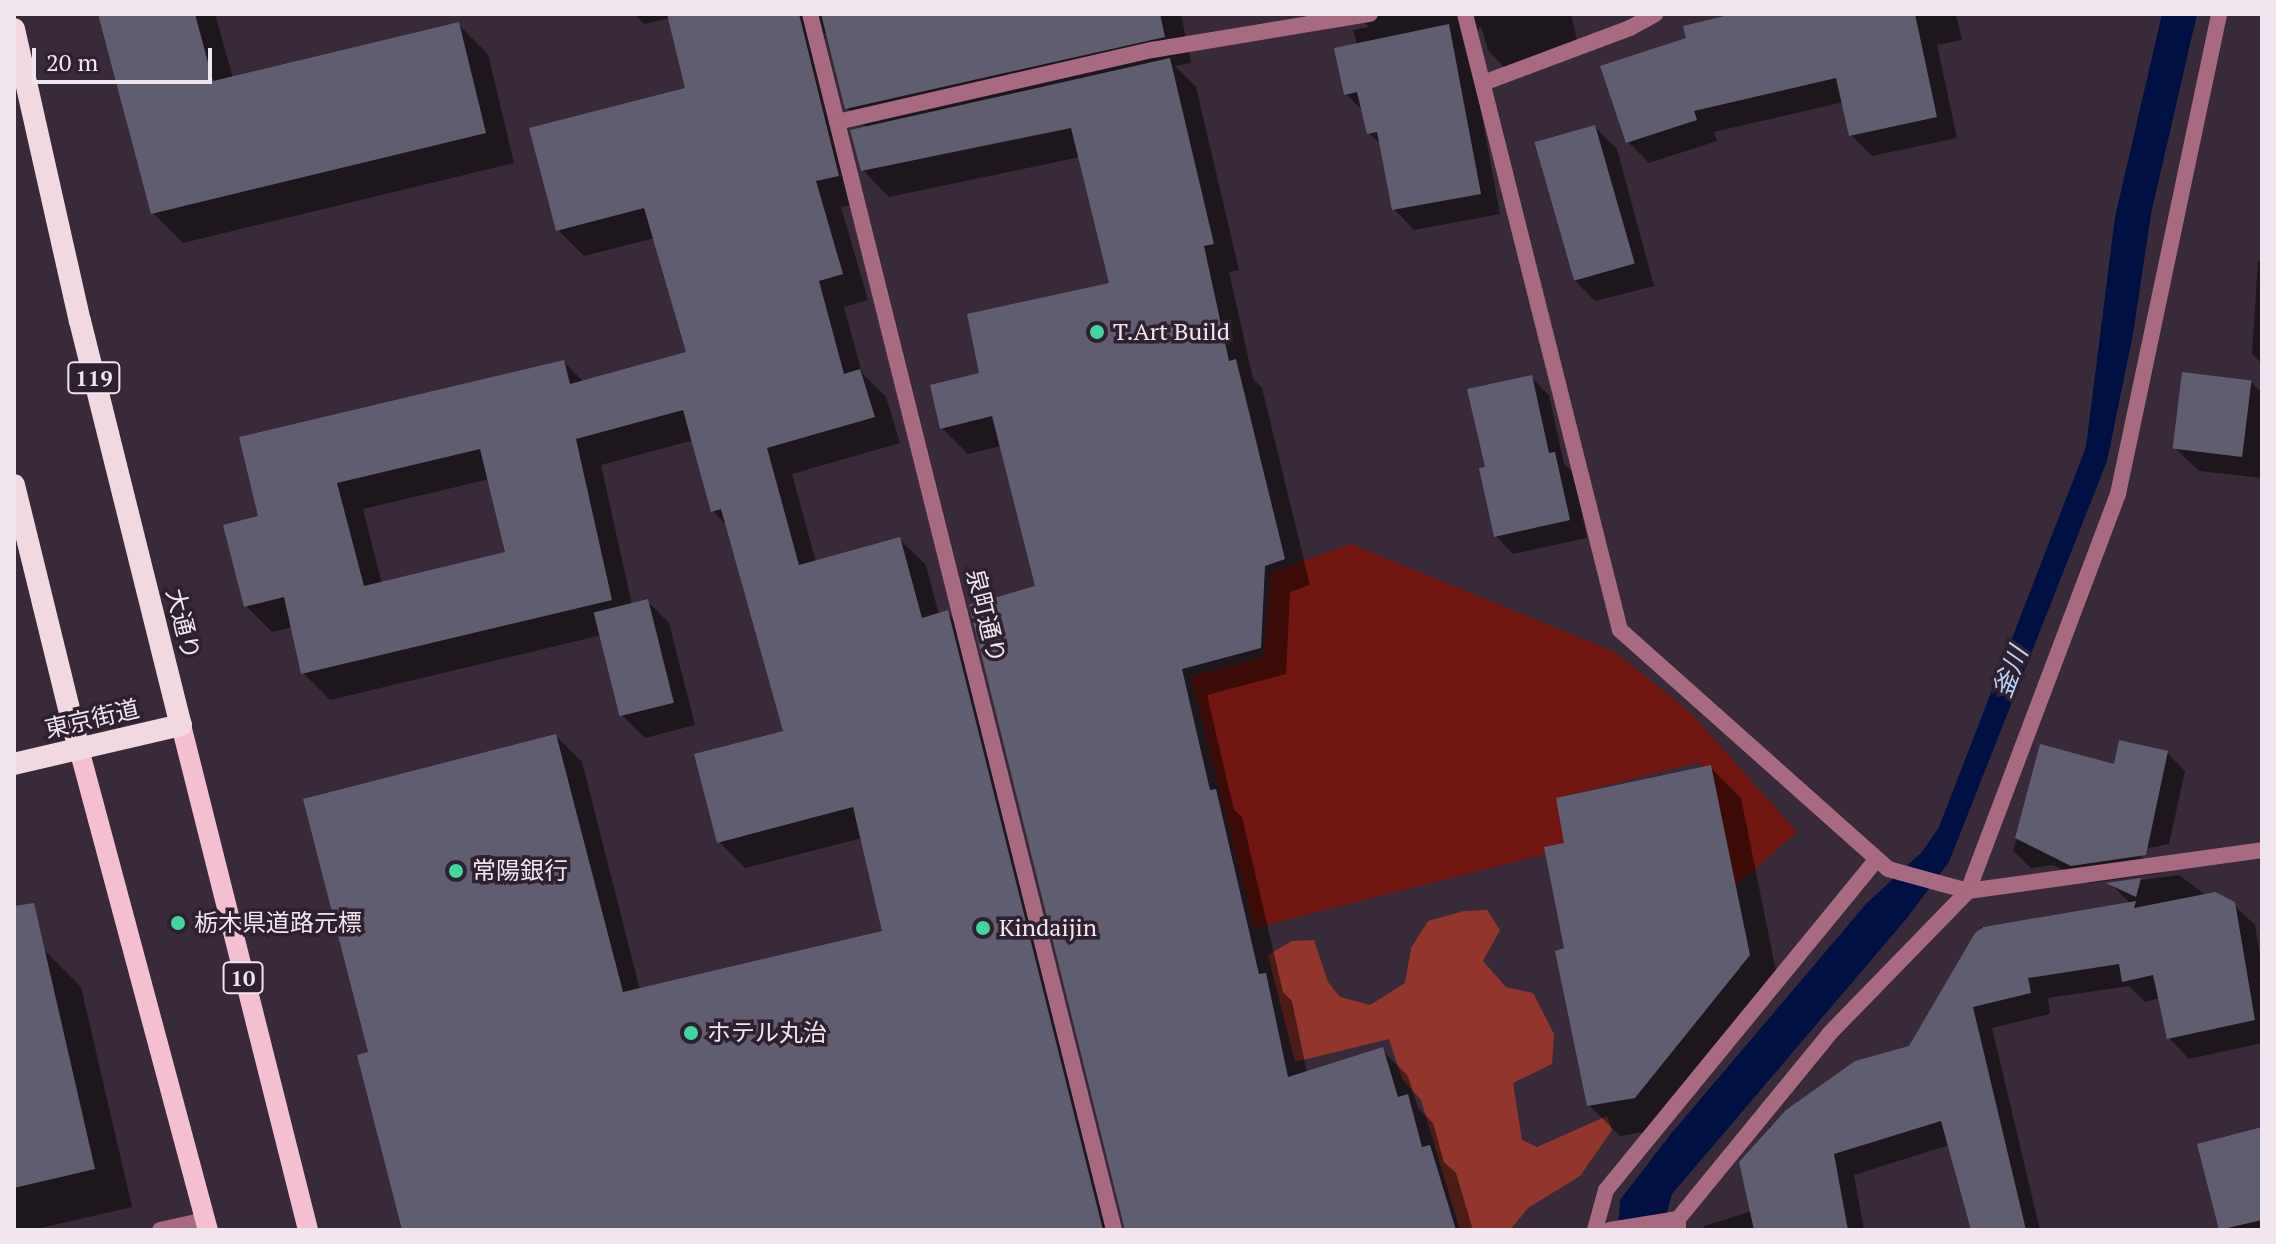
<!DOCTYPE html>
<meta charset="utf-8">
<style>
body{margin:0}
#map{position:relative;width:2276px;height:1244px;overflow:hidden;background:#382a38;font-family:"PT Serif","Noto Sans JP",serif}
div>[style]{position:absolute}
.green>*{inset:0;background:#711610}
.forest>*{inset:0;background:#92352c}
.water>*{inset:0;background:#001043}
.shadow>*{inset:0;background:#0007}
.building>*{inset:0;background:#605d71;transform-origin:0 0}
.service>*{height:16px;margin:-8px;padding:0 8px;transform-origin:8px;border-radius:8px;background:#a86a80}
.minor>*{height:16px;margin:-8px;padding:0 8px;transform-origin:8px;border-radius:8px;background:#a86a80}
.tertiary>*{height:16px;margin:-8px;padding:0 8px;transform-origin:8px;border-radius:8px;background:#a86a80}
.primary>*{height:20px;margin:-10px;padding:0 10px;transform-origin:10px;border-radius:10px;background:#f4c0d1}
.trunk>*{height:22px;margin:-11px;padding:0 11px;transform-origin:11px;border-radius:11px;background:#f2d8e0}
.dots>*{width:22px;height:22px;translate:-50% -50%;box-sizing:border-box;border:4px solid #2e202e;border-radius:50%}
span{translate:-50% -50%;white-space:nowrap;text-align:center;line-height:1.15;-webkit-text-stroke:7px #2e202e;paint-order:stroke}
.shield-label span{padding:2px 6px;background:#2e202e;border:2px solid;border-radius:6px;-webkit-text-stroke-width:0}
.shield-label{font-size:22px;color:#efe6ef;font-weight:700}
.poi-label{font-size:24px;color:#efe6ef}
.left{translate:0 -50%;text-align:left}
.street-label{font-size:24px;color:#efe6ef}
.water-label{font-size:26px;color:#b9d1fa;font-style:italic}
.frame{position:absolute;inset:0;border:16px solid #efe6ef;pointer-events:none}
.scale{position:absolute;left:32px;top:48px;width:180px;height:36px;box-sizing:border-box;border:4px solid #efe6ef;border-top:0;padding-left:10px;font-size:24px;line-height:28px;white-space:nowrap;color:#efe6ef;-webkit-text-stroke:6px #2e202e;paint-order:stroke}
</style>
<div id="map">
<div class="green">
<div style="clip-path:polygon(1351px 544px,1615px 652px,1690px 712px,1797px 832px,1732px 889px,1700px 762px,1560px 797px,1573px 847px,1254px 928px,1191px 676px,1263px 657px,1271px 572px)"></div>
</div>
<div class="forest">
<div style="clip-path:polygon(1487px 910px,1500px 930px,1483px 961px,1506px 987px,1533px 993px,1554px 1034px,1552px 1064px,1513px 1083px,1522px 1140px,1537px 1147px,1607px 1116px,1612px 1130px,1580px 1176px,1528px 1208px,1510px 1230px,1460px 1230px,1421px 1100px,1402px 1079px,1389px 1039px,1295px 1062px,1268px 955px,1292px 941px,1314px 940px,1328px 982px,1340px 997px,1370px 1005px,1405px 983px,1411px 948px,1428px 921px,1464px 911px)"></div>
</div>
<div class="water">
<div style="clip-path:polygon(2162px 14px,2197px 14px,2151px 214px,2133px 334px,2107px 461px,1949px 862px,1907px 918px,1672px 1194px,1662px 1230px,1618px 1230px,1620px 1200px,1670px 1135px,1866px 904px,1922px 852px,1939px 827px,2086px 447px,2115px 217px)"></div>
</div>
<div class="shadow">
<div style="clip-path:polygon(100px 14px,215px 14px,233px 78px,458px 24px,488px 54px,514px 163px,183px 243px,153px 213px)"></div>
<div style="clip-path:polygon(evenodd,634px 14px,1181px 14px,1191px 63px,1175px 66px,1196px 87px,1239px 270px,1229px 272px,1253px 379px,1262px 388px,1310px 585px,1290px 592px,1286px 674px,1207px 695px,1234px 810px,1242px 817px,1283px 992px,1292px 1001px,1307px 1073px,1382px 1050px,1408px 1076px,1418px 1108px,1433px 1123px,1444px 1162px,1456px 1173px,1473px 1230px,1125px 1230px,1037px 588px,1001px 446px,968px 454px,942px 428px,981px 375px,1111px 285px,1080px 157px,889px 197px,863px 170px,867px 128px,847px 108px,828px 33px,824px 34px,864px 202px,841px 207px,868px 300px,844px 307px,862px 373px,886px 397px,900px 443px,792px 474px,816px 562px,899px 539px,926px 565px,939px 615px,947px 613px,974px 639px,1121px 1230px,405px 1230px,370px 1054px,556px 736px,582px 762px,640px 990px,884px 932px,862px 838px,745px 868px,719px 842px,786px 732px,728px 527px,713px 511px,694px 440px,601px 465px,632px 605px,647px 601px,669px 623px,695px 725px,645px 738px,623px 716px,602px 635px,330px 700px,303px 673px,293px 627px,272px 632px,246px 606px,261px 517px,564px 362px,584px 382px,688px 354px,655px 238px,584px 256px,558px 230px,687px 89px,670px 18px,644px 24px,634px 14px,490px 479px,508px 554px,382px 584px,363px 509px,490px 479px)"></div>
<div style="clip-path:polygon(1356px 14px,1571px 14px,1580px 54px,1508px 71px,1488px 50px,1481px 26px,1474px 33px,1475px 79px,1500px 214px,1414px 230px,1394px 209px,1382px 145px,1369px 133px,1364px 112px,1346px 94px,1357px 45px,1353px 30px,1369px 27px)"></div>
<div style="clip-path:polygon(1742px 14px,1956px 14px,1962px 40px,1937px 45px,1957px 138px,1872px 156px,1851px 135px,1844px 102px,1714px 132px,1717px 141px,1649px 163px,1628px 142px,1688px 39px)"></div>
<div style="clip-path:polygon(1595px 127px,1617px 149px,1654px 286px,1595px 301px,1573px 279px)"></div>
<div style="clip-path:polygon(2258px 261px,2262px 261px,2262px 364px,2252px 354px)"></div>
<div style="clip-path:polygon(1531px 377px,1549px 395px,1564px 464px,1573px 472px,1587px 538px,1513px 554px,1496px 536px,1487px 469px)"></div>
<div style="clip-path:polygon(2251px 382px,2262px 393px,2262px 478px,2199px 471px,2176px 449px)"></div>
<div style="clip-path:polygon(2042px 746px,2116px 766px,2167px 753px,2185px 771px,2169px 844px,2134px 851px,2162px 873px,2090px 883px,2053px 865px,2031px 868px,2013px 851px)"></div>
<div style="clip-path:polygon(1710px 767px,1741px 798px,1779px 986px,1666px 1128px,1620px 1136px,1589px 1105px,1566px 950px,1567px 844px)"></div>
<div style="clip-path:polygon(2179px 875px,2206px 895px,2233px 904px,2255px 925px,2262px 968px,2262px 1043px,2189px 1059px,2169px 1038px,2160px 998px,2145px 1002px,2129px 986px,2048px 998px,2050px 1014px,1992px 1028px,2040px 1230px,1971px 1230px,1949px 1145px,1854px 1175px,1864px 1230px,1705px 1230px,1704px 1226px,1752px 1211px,1911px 1047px,1981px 927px,2131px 904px,2111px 884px)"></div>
<div style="clip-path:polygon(43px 949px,81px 987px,132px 1207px,32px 1230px,14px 1230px,14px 956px)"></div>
<div style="clip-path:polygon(2262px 1129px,2262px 1230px,2220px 1230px,2217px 1213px)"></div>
</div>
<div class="building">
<div style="clip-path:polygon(98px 14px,195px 14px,213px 81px,459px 22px,486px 133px,151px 214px)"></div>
<div style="clip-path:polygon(evenodd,667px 14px,799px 14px,839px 176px,816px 181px,843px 274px,819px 281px,844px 374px,860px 369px,875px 417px,767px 448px,799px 565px,900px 537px,922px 618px,948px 610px,1103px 1230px,402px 1230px,357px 1055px,368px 1052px,303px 799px,556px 734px,623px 992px,882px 931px,853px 807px,717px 843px,694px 754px,783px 731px,721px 509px,711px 512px,683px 410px,576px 439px,612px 600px,301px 674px,284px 597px,244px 607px,223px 525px,258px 516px,239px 437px,564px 360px,570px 384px,686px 352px,644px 208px,556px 231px,529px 128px,685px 88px,667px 14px,480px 449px,505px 552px,364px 586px,337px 483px,480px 449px)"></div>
<div style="clip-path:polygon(821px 14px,1160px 14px,1165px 37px,845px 109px)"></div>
<div style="clip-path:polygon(1733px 14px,1915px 14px,1937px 117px,1849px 136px,1836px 78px,1694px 111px,1697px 120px,1626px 143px,1600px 66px,1686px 38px,1683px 26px)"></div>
<div style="clip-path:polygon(1449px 24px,1481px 194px,1392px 210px,1377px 132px,1367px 134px,1357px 92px,1344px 95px,1334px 48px)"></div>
<div style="clip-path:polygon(1170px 58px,1214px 244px,1204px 246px,1229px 361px,1236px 359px,1285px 559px,1265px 566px,1261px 648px,1182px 669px,1210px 790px,1216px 789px,1259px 974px,1266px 973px,1288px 1077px,1383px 1047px,1398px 1097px,1408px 1094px,1422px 1147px,1430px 1145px,1456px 1230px,1125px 1230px,969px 605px,1035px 586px,992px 416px,940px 429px,930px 385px,979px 373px,967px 314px,1109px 283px,1071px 128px,861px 171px,850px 130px)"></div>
<div style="left:1595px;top:125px;width:144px;height:63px;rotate:74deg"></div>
<div style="left:2182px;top:372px;width:70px;height:77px;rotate:7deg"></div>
<div style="clip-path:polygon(1532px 375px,1549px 453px,1555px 452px,1570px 520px,1494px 537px,1479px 468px,1485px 467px,1467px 389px)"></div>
<div style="left:648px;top:599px;width:107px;height:56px;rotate:76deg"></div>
<div style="clip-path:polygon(2119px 740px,2168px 751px,2146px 855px,2071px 866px,2015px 838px,2040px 744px,2114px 764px)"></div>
<div style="clip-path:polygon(1711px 765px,1750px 955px,1635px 1098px,1587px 1106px,1555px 951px,1564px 948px,1544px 847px,1564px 843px,1556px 798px)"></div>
<div style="clip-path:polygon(2141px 878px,2136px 897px,2106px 883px)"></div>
<div style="clip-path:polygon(2215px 892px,2235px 902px,2255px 1020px,2167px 1039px,2153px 975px,2122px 982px,2119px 964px,2028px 978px,2031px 993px,1973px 1007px,2026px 1230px,1971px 1230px,1941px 1121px,1834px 1154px,1848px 1230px,1754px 1230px,1739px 1162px,1786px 1110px,1855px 1061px,1909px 1046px,1975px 933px,1983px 927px,2136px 901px,2134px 908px)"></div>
<div style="clip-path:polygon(34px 903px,95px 1169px,14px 1188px,14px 906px)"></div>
<div style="clip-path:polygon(2262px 1127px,2262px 1220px,2219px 1230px,2197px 1144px)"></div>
</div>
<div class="service">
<div style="left:1678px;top:1230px;width:11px;rotate:-90deg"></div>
<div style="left:1678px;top:1219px;width:240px;rotate:-50.7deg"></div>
<div style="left:1830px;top:1033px;width:198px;rotate:-45.8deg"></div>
<div style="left:1968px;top:891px;width:424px;rotate:-69.3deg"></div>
<div style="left:2118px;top:494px;width:491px;rotate:-78.1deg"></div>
</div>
<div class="minor">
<div style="left:810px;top:14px;width:1253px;rotate:75.96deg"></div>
<div style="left:1465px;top:14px;width:635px;rotate:75.88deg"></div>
<div style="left:1620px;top:630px;width:359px;rotate:41.7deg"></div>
<div style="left:1888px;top:869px;width:83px;rotate:15.4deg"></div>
<div style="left:1968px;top:891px;width:297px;rotate:-7.9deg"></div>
<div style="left:1483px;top:83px;width:157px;rotate:-20.5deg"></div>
<div style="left:1630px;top:28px;width:29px;rotate:-29deg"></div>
<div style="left:837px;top:122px;width:323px;rotate:-12.9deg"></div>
<div style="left:1152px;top:50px;width:221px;rotate:-9.4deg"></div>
<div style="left:1595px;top:1230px;width:41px;rotate:-74.6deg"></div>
<div style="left:1606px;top:1190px;width:426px;rotate:-50.7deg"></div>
<div style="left:1610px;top:1230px;width:69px;rotate:-9.2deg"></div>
</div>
<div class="tertiary">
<div style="left:160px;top:1230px;width:46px;rotate:-12.5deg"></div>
</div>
<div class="primary">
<div style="left:181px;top:725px;width:521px;rotate:75.88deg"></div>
<div style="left:79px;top:749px;width:498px;rotate:75deg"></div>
</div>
<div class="trunk">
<div style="left:14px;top:29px;width:299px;rotate:77.3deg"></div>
<div style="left:80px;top:321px;width:416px;rotate:76deg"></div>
<div style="left:181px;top:725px;width:171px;rotate:166.9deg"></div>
<div style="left:14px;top:485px;width:272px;rotate:76.2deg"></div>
</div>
<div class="dots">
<div style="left:1097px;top:332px;background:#43d4a0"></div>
<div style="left:456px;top:871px;background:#43d4a0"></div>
<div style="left:178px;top:923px;background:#43d4a0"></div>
<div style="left:983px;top:928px;background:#43d4a0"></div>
<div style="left:691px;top:1033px;background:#43d4a0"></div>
</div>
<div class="shield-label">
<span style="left:94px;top:378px">119</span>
<span style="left:243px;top:978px">10</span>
</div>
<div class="poi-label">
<span class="left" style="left:1113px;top:332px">T.Art Build</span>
<span class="left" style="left:472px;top:871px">常陽銀行</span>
<span class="left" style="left:194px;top:923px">栃木県道路元標</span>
<span class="left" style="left:999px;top:928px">Kindaijin</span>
<span class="left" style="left:707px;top:1033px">ホテル丸治</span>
</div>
<div class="street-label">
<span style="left:986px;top:616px;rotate:76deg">泉町通り</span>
<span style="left:183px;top:624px;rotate:76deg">大通り</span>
<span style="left:92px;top:719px;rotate:-13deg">東京街道</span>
</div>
<div class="water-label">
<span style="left:2010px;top:672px;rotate:-69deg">釜川</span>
</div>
<div class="frame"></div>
<div class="scale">20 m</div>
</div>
